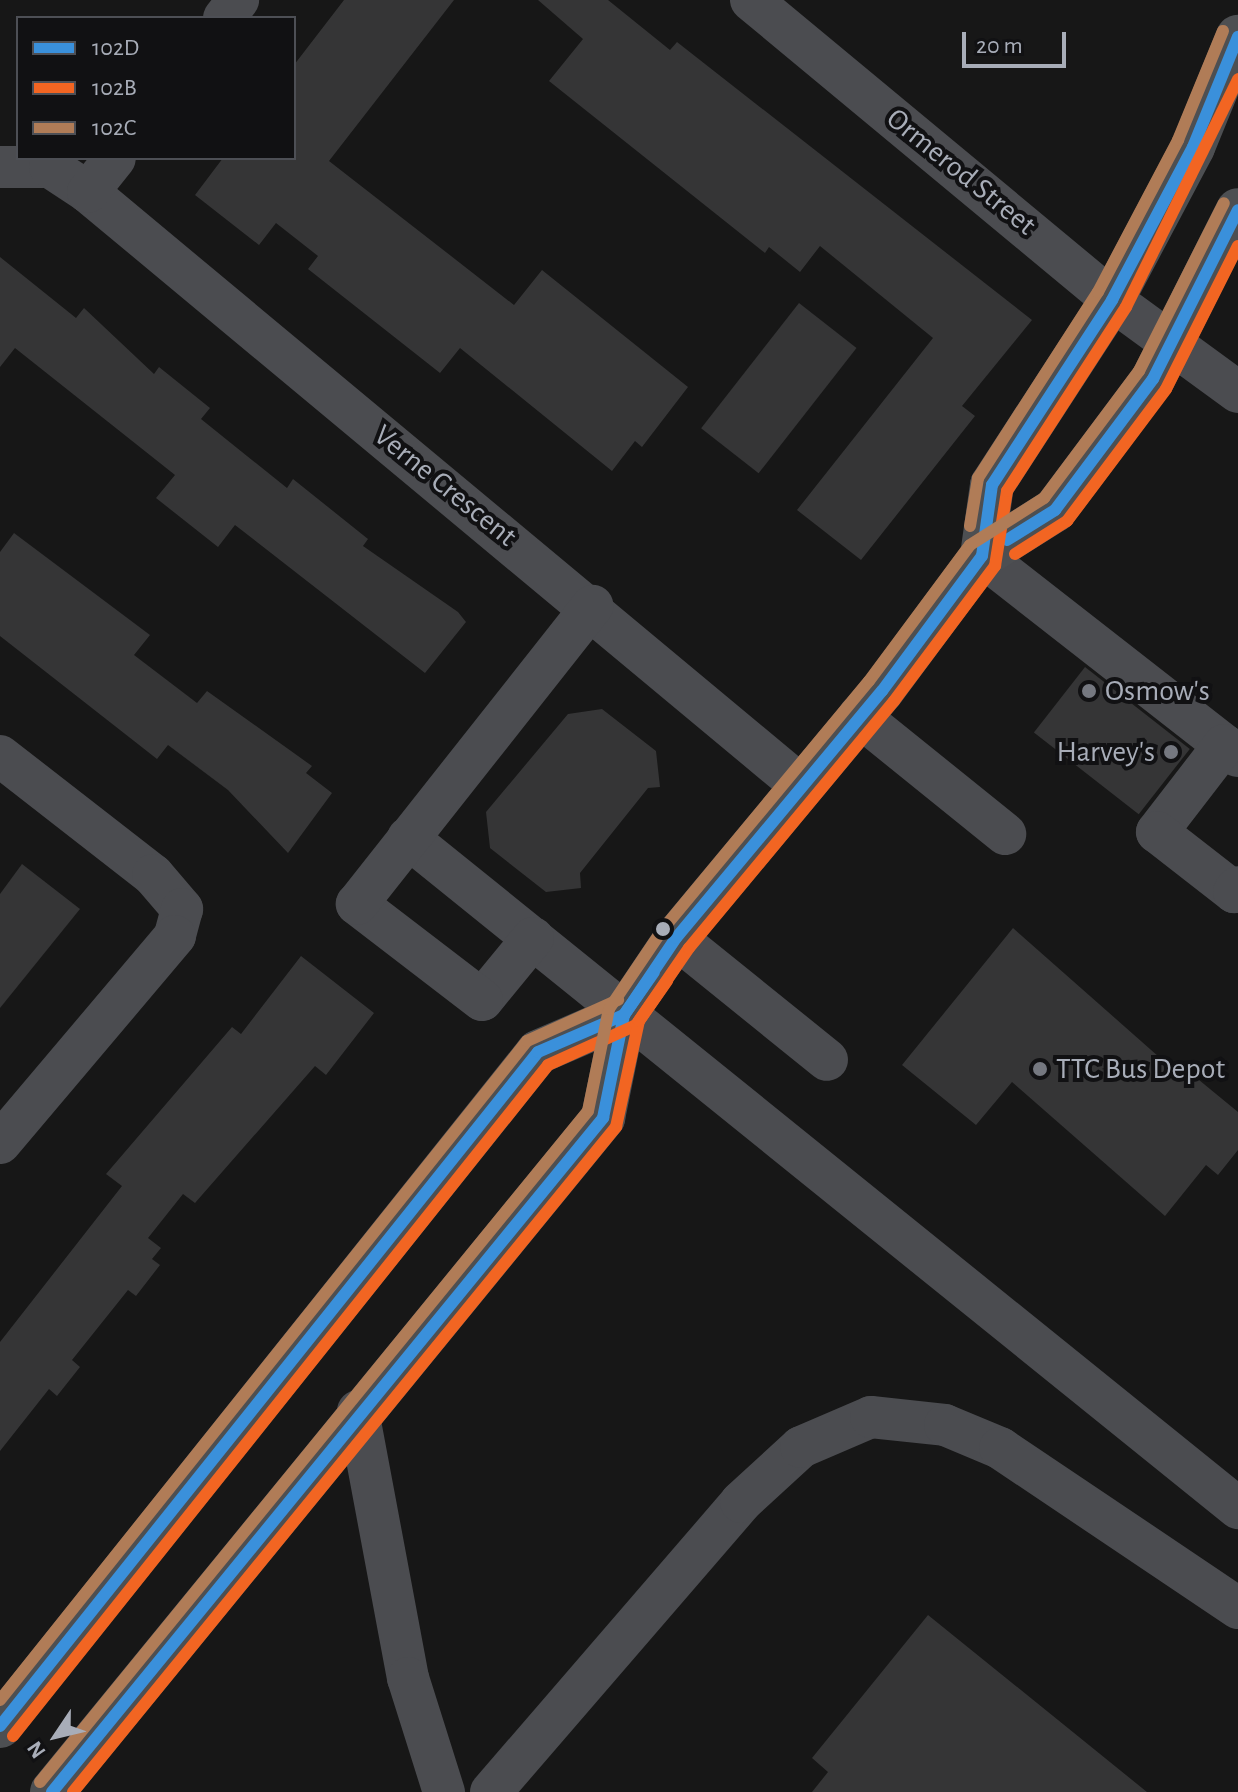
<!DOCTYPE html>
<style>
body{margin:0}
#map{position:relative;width:1238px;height:1792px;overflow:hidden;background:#171717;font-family:"Alegreya Sans",sans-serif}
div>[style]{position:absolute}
.building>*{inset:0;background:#353536;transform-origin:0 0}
.minor>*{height:42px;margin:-21px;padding:0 21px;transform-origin:21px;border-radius:21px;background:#4b4c50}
.major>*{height:44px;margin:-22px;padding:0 22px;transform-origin:22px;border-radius:22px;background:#4d4f52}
.bus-1>*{height:12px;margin:-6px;padding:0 6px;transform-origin:6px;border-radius:6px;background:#3a90db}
.bus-2>*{height:12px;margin:-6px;padding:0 6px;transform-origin:6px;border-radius:6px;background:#f26522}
.bus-3>*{height:12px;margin:-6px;padding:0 6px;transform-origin:6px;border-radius:6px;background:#b07c57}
.dots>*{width:22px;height:22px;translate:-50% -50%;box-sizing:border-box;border:4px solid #111113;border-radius:50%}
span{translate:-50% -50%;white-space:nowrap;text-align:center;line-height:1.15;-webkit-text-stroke:8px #111113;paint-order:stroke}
.street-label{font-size:30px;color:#a8adb8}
.poi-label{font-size:30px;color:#a8adb8}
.left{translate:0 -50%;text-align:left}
.right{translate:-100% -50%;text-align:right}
.legend{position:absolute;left:16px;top:16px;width:280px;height:144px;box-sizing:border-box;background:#111113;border:2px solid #4d4f55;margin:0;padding:10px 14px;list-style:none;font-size:24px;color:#a8adb8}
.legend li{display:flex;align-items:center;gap:16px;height:40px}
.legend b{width:40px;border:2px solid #4d4f55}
.north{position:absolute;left:16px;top:1696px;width:80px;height:80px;-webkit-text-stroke:6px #111113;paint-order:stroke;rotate:235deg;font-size:22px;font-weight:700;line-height:32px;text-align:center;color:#a8adb8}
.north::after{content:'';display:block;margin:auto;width:28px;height:36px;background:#a8adb8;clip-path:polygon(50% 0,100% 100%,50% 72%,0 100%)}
.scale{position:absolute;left:962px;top:32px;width:104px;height:36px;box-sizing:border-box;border:4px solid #a8adb8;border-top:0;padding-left:10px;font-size:24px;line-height:28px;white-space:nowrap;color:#a8adb8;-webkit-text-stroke:6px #111113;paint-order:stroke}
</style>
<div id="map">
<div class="building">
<div style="clip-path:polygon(344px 0,454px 0,329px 161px,514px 305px,542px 270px,688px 387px,642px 447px,635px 441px,612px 471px,460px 348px,440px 373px,308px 269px,318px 256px,276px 223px,259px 245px,195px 195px,223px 158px,294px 158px,294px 65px)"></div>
<div style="clip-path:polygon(538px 0,608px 0,670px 50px,677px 42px,1032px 320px,962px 406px,975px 416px,861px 560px,797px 510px,933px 338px,820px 246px,800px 272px,769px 247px,765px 253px,549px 81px,583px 39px)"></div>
<div style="clip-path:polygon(0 257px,76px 318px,84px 308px,154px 374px,159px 367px,210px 408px,201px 419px,287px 488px,293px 479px,368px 539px,363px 546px,458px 612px,466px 622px,425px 673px,235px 525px,218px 547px,156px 498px,175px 475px,15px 348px,0 367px)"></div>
<div style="left:799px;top:303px;width:73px;height:159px;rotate:38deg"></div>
<div style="clip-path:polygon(14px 533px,150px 635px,134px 655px,197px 703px,207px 691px,312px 766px,306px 773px,332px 793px,288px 853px,228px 790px,168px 745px,157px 759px,0 636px,0 552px)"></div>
<div style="left:1085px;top:667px;width:133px;height:83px;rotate:38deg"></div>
<div style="clip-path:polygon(602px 709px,656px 751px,660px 787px,648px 788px,580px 873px,581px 888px,546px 892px,490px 848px,486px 812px,568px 714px)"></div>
<div style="clip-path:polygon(22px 864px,80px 909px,0 1008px,0 894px)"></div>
<div style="clip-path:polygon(1013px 928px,1176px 1072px,1182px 1066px,1238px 1112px,1238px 1150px,1218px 1175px,1206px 1165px,1165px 1216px,1012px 1082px,976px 1125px,902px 1065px)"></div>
<div style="clip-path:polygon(301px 956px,374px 1013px,326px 1075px,315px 1066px,195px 1203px,183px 1194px,148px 1238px,161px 1248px,152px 1259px,160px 1265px,136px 1296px,128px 1290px,72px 1360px,80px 1367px,57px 1396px,49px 1389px,0 1451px,0 1342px,122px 1186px,106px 1174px,232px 1027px,241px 1034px)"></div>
<div style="clip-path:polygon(928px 1615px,1147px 1792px,812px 1792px,828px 1772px,812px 1758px)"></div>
</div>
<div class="minor">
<div style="left:751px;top:0;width:469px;rotate:39.7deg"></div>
<div style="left:1112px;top:300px;width:156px;rotate:36.1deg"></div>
<div style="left:224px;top:18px;width:23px;rotate:-52deg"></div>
<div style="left:0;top:167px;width:50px"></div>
<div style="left:50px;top:167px;width:45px;rotate:33.3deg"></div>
<div style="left:88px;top:192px;width:925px;rotate:39.78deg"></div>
<div style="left:88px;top:192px;width:43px;rotate:-51.5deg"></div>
<div style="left:982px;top:556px;width:325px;rotate:38deg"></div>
<div style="left:859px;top:716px;width:188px;rotate:38.9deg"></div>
<div style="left:1224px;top:745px;width:110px;rotate:127.6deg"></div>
<div style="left:1157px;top:832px;width:98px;rotate:37.9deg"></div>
<div style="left:1234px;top:892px;width:6px;rotate:-51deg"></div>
<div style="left:0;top:756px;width:194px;rotate:37.9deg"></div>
<div style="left:153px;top:875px;width:45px;rotate:49.5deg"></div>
<div style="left:182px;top:909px;width:28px;rotate:105deg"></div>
<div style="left:175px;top:936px;width:271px;rotate:130.2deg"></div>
<div style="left:408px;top:838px;width:1067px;rotate:38.91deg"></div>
<div style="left:533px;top:938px;width:80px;rotate:129.4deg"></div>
<div style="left:482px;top:1000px;width:158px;rotate:-142.5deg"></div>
<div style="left:357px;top:904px;width:380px;rotate:-51.7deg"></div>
<div style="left:676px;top:938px;width:194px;rotate:38.9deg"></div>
<div style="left:358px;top:1411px;width:272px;rotate:79.4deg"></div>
<div style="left:408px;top:1678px;width:120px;rotate:72.5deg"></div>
<div style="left:491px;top:1792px;width:383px;rotate:-49.2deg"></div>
<div style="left:741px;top:1502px;width:81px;rotate:-42.5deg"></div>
<div style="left:801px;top:1447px;width:76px;rotate:-23.2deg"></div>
<div style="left:871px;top:1417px;width:74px;rotate:6.2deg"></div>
<div style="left:945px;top:1425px;width:60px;rotate:22.7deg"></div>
<div style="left:1000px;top:1448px;width:287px;rotate:33.9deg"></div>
</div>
<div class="major">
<div style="left:982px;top:556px;width:72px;rotate:-82deg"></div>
<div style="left:992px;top:485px;width:221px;rotate:-57deg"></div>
<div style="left:1112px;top:300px;width:173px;rotate:-62.1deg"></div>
<div style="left:1193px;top:147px;width:119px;rotate:-67.8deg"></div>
<div style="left:0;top:1726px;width:862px;rotate:-51.4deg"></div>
<div style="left:538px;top:1052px;width:94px;rotate:-23.3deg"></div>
<div style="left:52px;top:1792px;width:871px;rotate:-50.73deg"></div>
<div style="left:603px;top:1118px;width:105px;rotate:-78.5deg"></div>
<div style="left:624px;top:1015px;width:93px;rotate:-56deg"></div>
<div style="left:676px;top:938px;width:322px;rotate:-50.2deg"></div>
<div style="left:882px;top:691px;width:168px;rotate:-53.5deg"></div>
<div style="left:982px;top:556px;width:86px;rotate:-32.2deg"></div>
<div style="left:1055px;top:510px;width:164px;rotate:-53.2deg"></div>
<div style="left:1153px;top:379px;width:189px;rotate:-63.3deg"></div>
</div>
<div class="bus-1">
<div style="left:1007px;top:540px;width:57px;rotate:-32deg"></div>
<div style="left:1055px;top:510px;width:164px;rotate:-53.2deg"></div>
<div style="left:1153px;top:379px;width:189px;rotate:-63.3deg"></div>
<div style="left:0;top:1726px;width:862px;rotate:-51.4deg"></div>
<div style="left:538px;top:1052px;width:94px;rotate:-23.3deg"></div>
<div style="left:624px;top:1015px;width:93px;rotate:-56deg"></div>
<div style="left:676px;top:938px;width:322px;rotate:-50.2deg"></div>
<div style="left:882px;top:691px;width:168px;rotate:-53.5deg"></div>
<div style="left:982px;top:556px;width:72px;rotate:-82deg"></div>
<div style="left:992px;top:485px;width:221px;rotate:-57deg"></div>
<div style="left:1112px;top:300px;width:173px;rotate:-62.1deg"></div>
<div style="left:1193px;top:147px;width:119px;rotate:-67.8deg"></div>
<div style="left:52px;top:1792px;width:871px;rotate:-50.73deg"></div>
<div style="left:603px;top:1118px;width:105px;rotate:-78.5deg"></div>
<div style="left:624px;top:1015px;width:52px;rotate:-55.1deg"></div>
</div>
<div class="bus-2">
<div style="left:1015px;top:554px;width:62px;rotate:-32.4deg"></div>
<div style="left:1067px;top:521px;width:165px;rotate:-53.1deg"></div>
<div style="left:1166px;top:389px;width:160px;rotate:-63.3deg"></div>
<div style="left:13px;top:1736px;width:858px;rotate:-51.43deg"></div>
<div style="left:548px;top:1065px;width:97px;rotate:-24.4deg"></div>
<div style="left:636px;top:1025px;width:93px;rotate:-55.5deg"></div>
<div style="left:689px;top:948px;width:321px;rotate:-50.3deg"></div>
<div style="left:894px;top:701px;width:169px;rotate:-53.2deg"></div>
<div style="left:995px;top:566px;width:76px;rotate:-80.9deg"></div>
<div style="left:1007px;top:491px;width:219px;rotate:-57.1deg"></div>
<div style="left:1126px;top:307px;width:254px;rotate:-63.8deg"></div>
<div style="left:73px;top:1792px;width:859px;rotate:-50.77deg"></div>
<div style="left:616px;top:1127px;width:108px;rotate:-77.8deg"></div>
<div style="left:639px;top:1021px;width:49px;rotate:-55deg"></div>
</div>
<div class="bus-3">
<div style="left:970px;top:526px;width:49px;rotate:-80.5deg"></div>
<div style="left:978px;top:478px;width:221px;rotate:-57.2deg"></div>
<div style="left:1098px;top:292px;width:172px;rotate:-62.2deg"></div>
<div style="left:1178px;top:140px;width:118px;rotate:-67.6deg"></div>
<div style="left:0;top:1700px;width:844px;rotate:-51.35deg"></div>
<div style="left:527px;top:1041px;width:100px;rotate:-24.3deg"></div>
<div style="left:40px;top:1782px;width:866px;rotate:-50.76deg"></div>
<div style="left:588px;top:1111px;width:104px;rotate:-78.4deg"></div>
<div style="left:609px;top:1009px;width:97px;rotate:-56deg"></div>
<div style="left:663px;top:929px;width:322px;rotate:-50.3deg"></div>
<div style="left:869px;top:681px;width:169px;rotate:-53.4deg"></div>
<div style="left:970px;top:545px;width:88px;rotate:-32.4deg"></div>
<div style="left:1044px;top:498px;width:159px;rotate:-53.2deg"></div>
<div style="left:1139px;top:371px;width:188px;rotate:-63.2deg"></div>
</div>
<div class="dots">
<div style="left:1089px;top:691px;background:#757880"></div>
<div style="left:1171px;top:752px;background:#757880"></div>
<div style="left:663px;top:929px;background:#a8adb8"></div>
<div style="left:1040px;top:1069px;background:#757880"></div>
</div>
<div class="street-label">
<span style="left:961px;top:172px;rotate:39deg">Ormerod Street</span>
<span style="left:445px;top:486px;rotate:39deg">Verne Crescent</span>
</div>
<div class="poi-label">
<span class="left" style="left:1105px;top:691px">Osmow's</span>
<span class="right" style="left:1155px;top:752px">Harvey's</span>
<span class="left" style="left:1056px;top:1069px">TTC Bus Depot</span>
</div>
<ul class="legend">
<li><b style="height:10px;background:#3a90db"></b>102D</li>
<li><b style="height:10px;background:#f26522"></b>102B</li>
<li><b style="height:10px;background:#b07c57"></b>102C</li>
</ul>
<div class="north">N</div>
<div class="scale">20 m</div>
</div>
